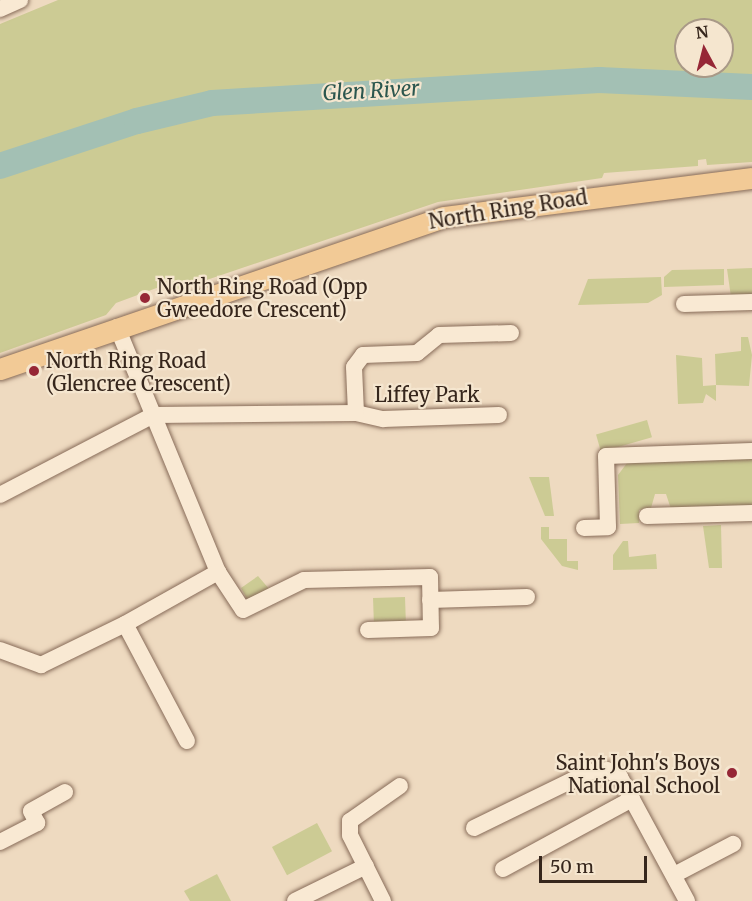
<!DOCTYPE html>
<style>
body{margin:0}
#map{position:relative;width:752px;height:901px;overflow:hidden;background:#eedac0;font-family:Merriweather,serif}
div>[style]{position:absolute}
.green>*{inset:0;background:#cccb94;transform-origin:0 0}
.river>*{height:26px;margin:-13px;padding:0 13px;transform-origin:13px;border-radius:13px;background:#a3c0b4}
.roads{filter:drop-shadow(0 0 2px #876b58) drop-shadow(0 0 2px #876b58)}
.minor>*{height:16px;margin:-8px;padding:0 8px;transform-origin:8px;border-radius:8px;background:#f9e9d3}
.major>*{height:21px;margin:-10.5px;padding:0 10.5px;transform-origin:10.5px;border-radius:10.5px;background:#f2ca96}
.dots>*{width:16px;height:16px;translate:-50% -50%;box-sizing:border-box;border:3px solid #f5e6cf;border-radius:50%}
span{translate:-50% -50%;white-space:nowrap;text-align:center;line-height:1.15;-webkit-text-stroke:4.5px #f5e6cf;paint-order:stroke}
.street-label{font-size:20px;color:#36261c}
.poi-label{font-size:20px;color:#36261c}
.left{translate:0 -50%;text-align:left}
.right{translate:-100% -50%;text-align:right}
.water-label{font-size:21px;color:#2b564e;font-style:italic}
.north{position:absolute;left:674px;top:18px;width:60px;height:60px;box-sizing:border-box;background:#f5e6cf;border:2px solid #a99987;border-radius:50%;rotate:353deg;font-size:16px;font-weight:700;line-height:24px;text-align:center;color:#36261c}
.north::after{content:'';display:block;margin:auto;width:21px;height:27px;background:#962736;clip-path:polygon(50% 0,100% 100%,50% 72%,0 100%)}
.scale{position:absolute;left:539px;top:856px;width:108px;height:27px;box-sizing:border-box;border:3px solid #36261c;border-top:0;padding-left:8px;font-size:18px;line-height:21px;white-space:nowrap;color:#36261c;-webkit-text-stroke:4px #f5e6cf;paint-order:stroke}
</style>
<div id="map">
<div class="green">
<div style="clip-path:polygon(evenodd,58px 0,752px 0,752px 162px,707px 165px,706px 159px,698px 160px,698px 166px,604px 173px,602px 178px,438px 202px,180px 289px,162px 286px,116px 303px,106px 315px,0 353px,0 24px,58px 0,686px 30px,722px 30px,722px 66px,686px 66px,686px 30px)"></div>
<div style="clip-path:polygon(752px 268px,752px 296px,731px 297px,727px 269px)"></div>
<div style="clip-path:polygon(724px 269px,724px 285px,664px 287px,664px 277px,672px 270px)"></div>
<div style="clip-path:polygon(661px 277px,662px 295px,648px 303px,578px 305px,588px 279px)"></div>
<div style="clip-path:polygon(741px 337px,748px 337px,752px 355px,749px 386px,716px 385px,716px 401px,706px 394px,703px 403px,678px 404px,676px 355px,702px 358px,703px 386px,716px 385px,715px 354px,741px 351px)"></div>
<div style="left:647px;top:420px;width:18px;height:53px;rotate:74deg"></div>
<div style="clip-path:polygon(752px 456px,752px 507px,671px 509px,666px 494px,655px 494px,651px 508px,639px 510px,639px 523px,620px 524px,618px 475px,627px 463px)"></div>
<div style="clip-path:polygon(529px 477px,549px 477px,554px 516px,545px 516px)"></div>
<div style="clip-path:polygon(721px 525px,722px 568px,709px 568px,703px 526px)"></div>
<div style="clip-path:polygon(541px 527px,549px 527px,549px 539px,567px 539px,567px 561px,578px 561px,578px 570px,562px 566px,541px 539px)"></div>
<div style="clip-path:polygon(623px 541px,628px 541px,629px 557px,656px 554px,657px 569px,613px 570px,613px 555px)"></div>
<div style="clip-path:polygon(258px 576px,270px 590px,247px 599px,241px 588px)"></div>
<div style="left:405px;top:597px;width:24px;height:32px;rotate:88deg"></div>
<div style="left:317px;top:823px;width:32px;height:51px;rotate:62deg"></div>
<div style="clip-path:polygon(217px 874px,231px 901px,190px 901px,184px 891px)"></div>
</div>
<div class="river">
<div style="left:0;top:166px;width:144px;rotate:-18.2deg"></div>
<div style="left:137px;top:121px;width:77px;rotate:-13.5deg"></div>
<div style="left:212px;top:103px;width:388px;rotate:-3.4deg"></div>
<div style="left:599px;top:80px;width:153px;rotate:2.6deg"></div>
</div>
<div class="roads">
<div class="minor">
<div style="left:0;top:9px;width:22px;rotate:-24deg"></div>
<div style="left:684px;top:304px;width:68px;rotate:-1.7deg"></div>
<div style="left:117px;top:327px;width:265px;rotate:67.6deg"></div>
<div style="left:218px;top:572px;width:45px;rotate:56.7deg"></div>
<div style="left:243px;top:610px;width:68px;rotate:-26.2deg"></div>
<div style="left:304px;top:580px;width:126px;rotate:-1.4deg"></div>
<div style="left:430px;top:577px;width:51px;rotate:88.9deg"></div>
<div style="left:431px;top:628px;width:63px;rotate:178.2deg"></div>
<div style="left:356px;top:413px;width:28px;rotate:13deg"></div>
<div style="left:383px;top:419px;width:116px;rotate:-2deg"></div>
<div style="left:0;top:495px;width:174px;rotate:-27.5deg"></div>
<div style="left:154px;top:415px;width:202px;rotate:-0.6deg"></div>
<div style="left:356px;top:413px;width:46px;rotate:-92.5deg"></div>
<div style="left:354px;top:367px;width:15px;rotate:-53deg"></div>
<div style="left:363px;top:355px;width:54px;rotate:-2.1deg"></div>
<div style="left:417px;top:353px;width:28px;rotate:-39deg"></div>
<div style="left:439px;top:335px;width:72px;rotate:-1.6deg"></div>
<div style="left:647px;top:516px;width:105px;rotate:-1.6deg"></div>
<div style="left:584px;top:528px;width:24px;rotate:-2deg"></div>
<div style="left:608px;top:527px;width:71px;rotate:-91.6deg"></div>
<div style="left:606px;top:456px;width:146px;rotate:-2deg"></div>
<div style="left:430px;top:600px;width:97px;rotate:-1.8deg"></div>
<div style="left:0;top:650px;width:44px;rotate:20.1deg"></div>
<div style="left:41px;top:665px;width:93px;rotate:-26deg"></div>
<div style="left:187px;top:741px;width:132px;rotate:-117.9deg"></div>
<div style="left:125px;top:624px;width:107px;rotate:-29.2deg"></div>
<div style="left:474px;top:828px;width:128px;rotate:-26deg"></div>
<div style="left:589px;top:772px;width:18px;rotate:-6deg"></div>
<div style="left:607px;top:770px;width:15px;rotate:28deg"></div>
<div style="left:620px;top:777px;width:141px;rotate:61.6deg"></div>
<div style="left:0;top:842px;width:42px;rotate:-27.2deg"></div>
<div style="left:37px;top:823px;width:13px;rotate:-117deg"></div>
<div style="left:31px;top:811px;width:39px;rotate:-29deg"></div>
<div style="left:503px;top:869px;width:147px;rotate:-28.5deg"></div>
<div style="left:674px;top:875px;width:67px;rotate:-27.7deg"></div>
<div style="left:295px;top:901px;width:79px;rotate:-26.2deg"></div>
<div style="left:383px;top:901px;width:74px;rotate:-116.6deg"></div>
<div style="left:350px;top:835px;width:14px;rotate:-90deg"></div>
<div style="left:350px;top:821px;width:61px;rotate:-35deg"></div>
</div>
<div class="major">
<div style="left:0;top:369px;width:468px;rotate:-18.9deg"></div>
<div style="left:443px;top:217px;width:311px;rotate:-7.2deg"></div>
</div>
</div>
<div class="dots">
<div style="left:145px;top:298px;background:#962736"></div>
<div style="left:34px;top:371px;background:#962736"></div>
<div style="left:732px;top:773px;background:#962736"></div>
</div>
<div class="street-label">
<span style="left:508px;top:209px;rotate:-9deg">North Ring Road</span>
<span style="left:427px;top:394px">Liffey Park</span>
</div>
<div class="poi-label">
<span class="left" style="left:157px;top:298px">North Ring Road (Opp<br>Gweedore Crescent)</span>
<span class="left" style="left:46px;top:372px">North Ring Road<br>(Glencree Crescent)</span>
<span class="right" style="left:720px;top:774px">Saint John's Boys<br>National School</span>
</div>
<div class="water-label">
<span style="left:371px;top:91px;rotate:-3deg">Glen River</span>
</div>
<div class="north">N</div>
<div class="scale">50 m</div>
</div>
